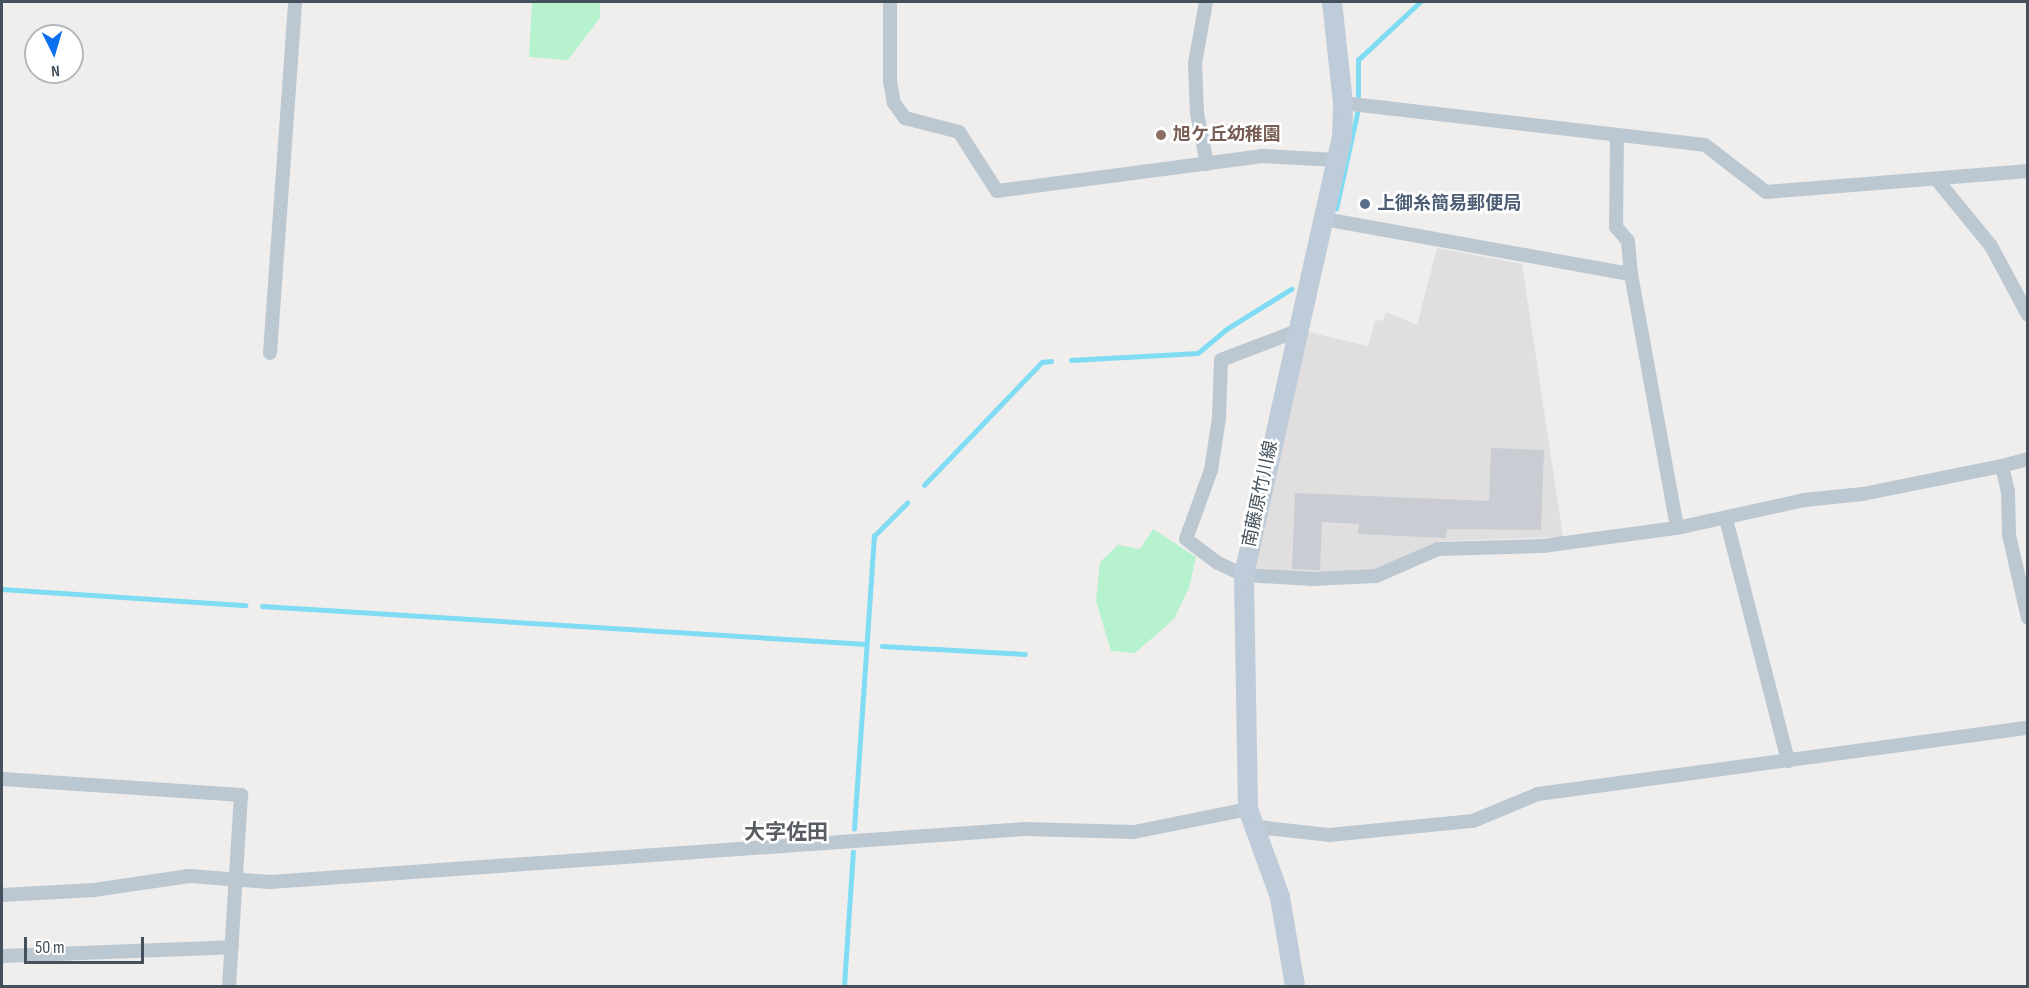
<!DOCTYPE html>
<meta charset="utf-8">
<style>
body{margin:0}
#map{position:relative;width:2029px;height:988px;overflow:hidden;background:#f0eded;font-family:"Sofia Sans Condensed","Noto Sans JP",sans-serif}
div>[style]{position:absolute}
.education>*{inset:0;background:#e1dedf}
.green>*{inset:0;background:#b6f2cd}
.stream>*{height:4.5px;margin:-2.25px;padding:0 2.25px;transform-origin:2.25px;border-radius:2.25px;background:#7fdcf3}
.building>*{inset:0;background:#c9ccd2}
.street>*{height:14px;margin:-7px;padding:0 7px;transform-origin:7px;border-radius:7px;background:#bcc8d1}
.secondary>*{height:20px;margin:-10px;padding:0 10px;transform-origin:10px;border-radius:10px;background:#becbd8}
.dots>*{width:16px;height:16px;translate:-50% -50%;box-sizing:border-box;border:3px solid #fff;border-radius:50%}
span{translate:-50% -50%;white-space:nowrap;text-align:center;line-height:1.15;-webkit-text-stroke:5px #fff;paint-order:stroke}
.education-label{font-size:18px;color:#785e54;font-weight:700}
.left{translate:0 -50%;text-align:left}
.service-label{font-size:18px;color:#4e5e75;font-weight:700}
.street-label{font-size:18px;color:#44515c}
.quarter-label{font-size:21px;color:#595d63;font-weight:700}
.frame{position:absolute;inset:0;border:3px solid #44515c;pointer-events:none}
.north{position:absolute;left:24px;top:24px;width:60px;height:60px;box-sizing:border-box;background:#fff;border:2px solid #b4b9be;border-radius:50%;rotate:175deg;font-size:16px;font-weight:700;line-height:24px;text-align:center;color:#44515c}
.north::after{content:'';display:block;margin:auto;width:21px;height:27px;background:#096fee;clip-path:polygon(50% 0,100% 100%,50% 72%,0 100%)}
.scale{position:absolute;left:24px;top:937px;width:120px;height:27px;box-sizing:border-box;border:3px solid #44515c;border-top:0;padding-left:8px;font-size:18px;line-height:21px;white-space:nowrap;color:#44515c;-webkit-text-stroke:4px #fff;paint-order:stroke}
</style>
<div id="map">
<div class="education">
<div style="clip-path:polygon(1437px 248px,1522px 264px,1563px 537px,1440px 541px,1376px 571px,1329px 575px,1260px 571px,1253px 563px,1304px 331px,1368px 346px,1375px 321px,1383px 320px,1386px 312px,1417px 325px)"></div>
</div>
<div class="green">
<div style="clip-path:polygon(532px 2px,600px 2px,600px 18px,568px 60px,529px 57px)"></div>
<div style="clip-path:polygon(1153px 529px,1196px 557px,1189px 588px,1174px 619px,1135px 653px,1111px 651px,1096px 601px,1100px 562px,1118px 545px,1140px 549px)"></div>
</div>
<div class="stream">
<div style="left:1358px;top:96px;width:36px;rotate:-90deg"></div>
<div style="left:1358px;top:60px;width:85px;rotate:-43.1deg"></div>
<div style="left:1336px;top:209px;width:102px;rotate:-77.6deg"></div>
<div style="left:1071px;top:360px;width:127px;rotate:-3.2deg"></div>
<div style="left:1198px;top:353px;width:35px;rotate:-40deg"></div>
<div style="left:1225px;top:330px;width:78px;rotate:-31.8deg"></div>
<div style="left:924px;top:485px;width:170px;rotate:-46.2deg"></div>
<div style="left:1042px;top:362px;width:9px;rotate:-6deg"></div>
<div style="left:2px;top:589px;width:244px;rotate:3.8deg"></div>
<div style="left:262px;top:606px;width:605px;rotate:3.6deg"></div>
<div style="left:882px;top:646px;width:143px;rotate:3.2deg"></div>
<div style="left:854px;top:829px;width:294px;rotate:-86.1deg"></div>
<div style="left:874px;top:536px;width:47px;rotate:-45deg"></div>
<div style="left:844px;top:986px;width:134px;rotate:-86.2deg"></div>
</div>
<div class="building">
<div style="clip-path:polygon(1491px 448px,1544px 450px,1541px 530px,1447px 529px,1446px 538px,1358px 534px,1359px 524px,1322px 522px,1320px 570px,1292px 569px,1295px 493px,1489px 501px)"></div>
</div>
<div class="street">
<div style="left:890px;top:2px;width:79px;rotate:90deg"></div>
<div style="left:890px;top:81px;width:22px;rotate:80deg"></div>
<div style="left:894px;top:103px;width:19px;rotate:54deg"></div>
<div style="left:905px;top:118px;width:56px;rotate:14.5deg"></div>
<div style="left:959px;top:132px;width:70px;rotate:57.2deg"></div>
<div style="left:997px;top:191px;width:268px;rotate:-7.5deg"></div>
<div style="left:1263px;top:156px;width:74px;rotate:3.1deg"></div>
<div style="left:1206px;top:2px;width:62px;rotate:100.2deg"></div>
<div style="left:1195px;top:63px;width:50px;rotate:87.7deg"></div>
<div style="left:1197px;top:113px;width:52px;rotate:78.9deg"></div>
<div style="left:1343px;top:103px;width:364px;rotate:6.6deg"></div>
<div style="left:1705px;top:145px;width:77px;rotate:37.6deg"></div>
<div style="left:1766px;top:192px;width:263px;rotate:-4.6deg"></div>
<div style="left:1617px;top:135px;width:92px;rotate:90.6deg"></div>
<div style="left:1616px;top:227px;width:18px;rotate:49deg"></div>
<div style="left:1628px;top:241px;width:33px;rotate:85deg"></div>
<div style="left:1937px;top:180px;width:85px;rotate:50.7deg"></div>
<div style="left:1991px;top:246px;width:78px;rotate:61.8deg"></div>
<div style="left:1324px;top:219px;width:312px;rotate:10.2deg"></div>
<div style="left:1631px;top:274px;width:258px;rotate:79.7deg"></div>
<div style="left:1297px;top:331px;width:81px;rotate:159.1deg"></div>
<div style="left:1221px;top:360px;width:58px;rotate:92deg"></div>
<div style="left:1219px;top:418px;width:53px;rotate:98.7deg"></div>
<div style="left:1211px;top:470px;width:73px;rotate:109.9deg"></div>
<div style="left:1186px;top:539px;width:40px;rotate:37deg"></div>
<div style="left:1218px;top:563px;width:29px;rotate:25deg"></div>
<div style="left:1244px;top:575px;width:68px;rotate:3.4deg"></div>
<div style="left:1312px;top:579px;width:64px;rotate:-2.7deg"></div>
<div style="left:1376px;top:576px;width:68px;rotate:-23.5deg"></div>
<div style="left:1438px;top:549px;width:105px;rotate:-1.6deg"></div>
<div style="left:1543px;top:546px;width:135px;rotate:-7.7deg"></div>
<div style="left:1677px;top:528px;width:130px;rotate:-12.4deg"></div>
<div style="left:1804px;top:500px;width:59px;rotate:-5.8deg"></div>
<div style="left:1863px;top:494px;width:142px;rotate:-11.4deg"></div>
<div style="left:2002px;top:466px;width:26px;rotate:77deg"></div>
<div style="left:2008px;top:491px;width:44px;rotate:88.7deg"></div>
<div style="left:2009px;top:535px;width:85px;rotate:77.1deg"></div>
<div style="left:270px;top:353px;width:352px;rotate:-85.9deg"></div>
<div style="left:2002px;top:466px;width:27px;rotate:-15deg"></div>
<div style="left:1726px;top:519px;width:250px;rotate:75.6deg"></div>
<div style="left:2px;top:779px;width:240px;rotate:3.8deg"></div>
<div style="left:241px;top:795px;width:191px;rotate:93.6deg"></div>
<div style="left:1257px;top:827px;width:72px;rotate:6.3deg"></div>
<div style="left:1329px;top:835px;width:145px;rotate:-5.6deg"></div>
<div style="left:1473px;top:821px;width:70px;rotate:-22.6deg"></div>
<div style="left:1538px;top:794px;width:494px;rotate:-7.7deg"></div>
<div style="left:2px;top:895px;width:92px;rotate:-3.1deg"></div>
<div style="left:94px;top:890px;width:96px;rotate:-8.4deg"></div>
<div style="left:189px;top:876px;width:81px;rotate:4.2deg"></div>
<div style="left:270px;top:882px;width:757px;rotate:-4.02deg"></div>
<div style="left:1025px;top:829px;width:109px;rotate:1.6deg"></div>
<div style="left:1134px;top:832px;width:116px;rotate:-11.4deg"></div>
<div style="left:2px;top:956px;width:230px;rotate:-2.2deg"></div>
</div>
<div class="secondary">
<div style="left:1295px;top:986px;width:90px;rotate:-99.6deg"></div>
<div style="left:1280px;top:897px;width:94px;rotate:-110deg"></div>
<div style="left:1248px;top:809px;width:234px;rotate:-91deg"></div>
<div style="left:1244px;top:575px;width:448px;rotate:-77.4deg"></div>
<div style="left:1342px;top:138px;width:35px;rotate:-88deg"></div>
<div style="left:1343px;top:103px;width:102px;rotate:-96.2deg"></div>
</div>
<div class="dots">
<div style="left:1161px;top:135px;background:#8d6e63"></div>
<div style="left:1365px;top:204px;background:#5c6f8a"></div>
</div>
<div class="education-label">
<span class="left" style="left:1173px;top:135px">旭ケ丘幼稚園</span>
</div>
<div class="service-label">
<span class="left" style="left:1377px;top:204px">上御糸簡易郵便局</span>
</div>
<div class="street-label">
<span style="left:1261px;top:494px;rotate:-78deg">南藤原竹川線</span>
</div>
<div class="quarter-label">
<span style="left:786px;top:833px">大字佐田</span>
</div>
<div class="frame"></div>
<div class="north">N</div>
<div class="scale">50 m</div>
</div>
